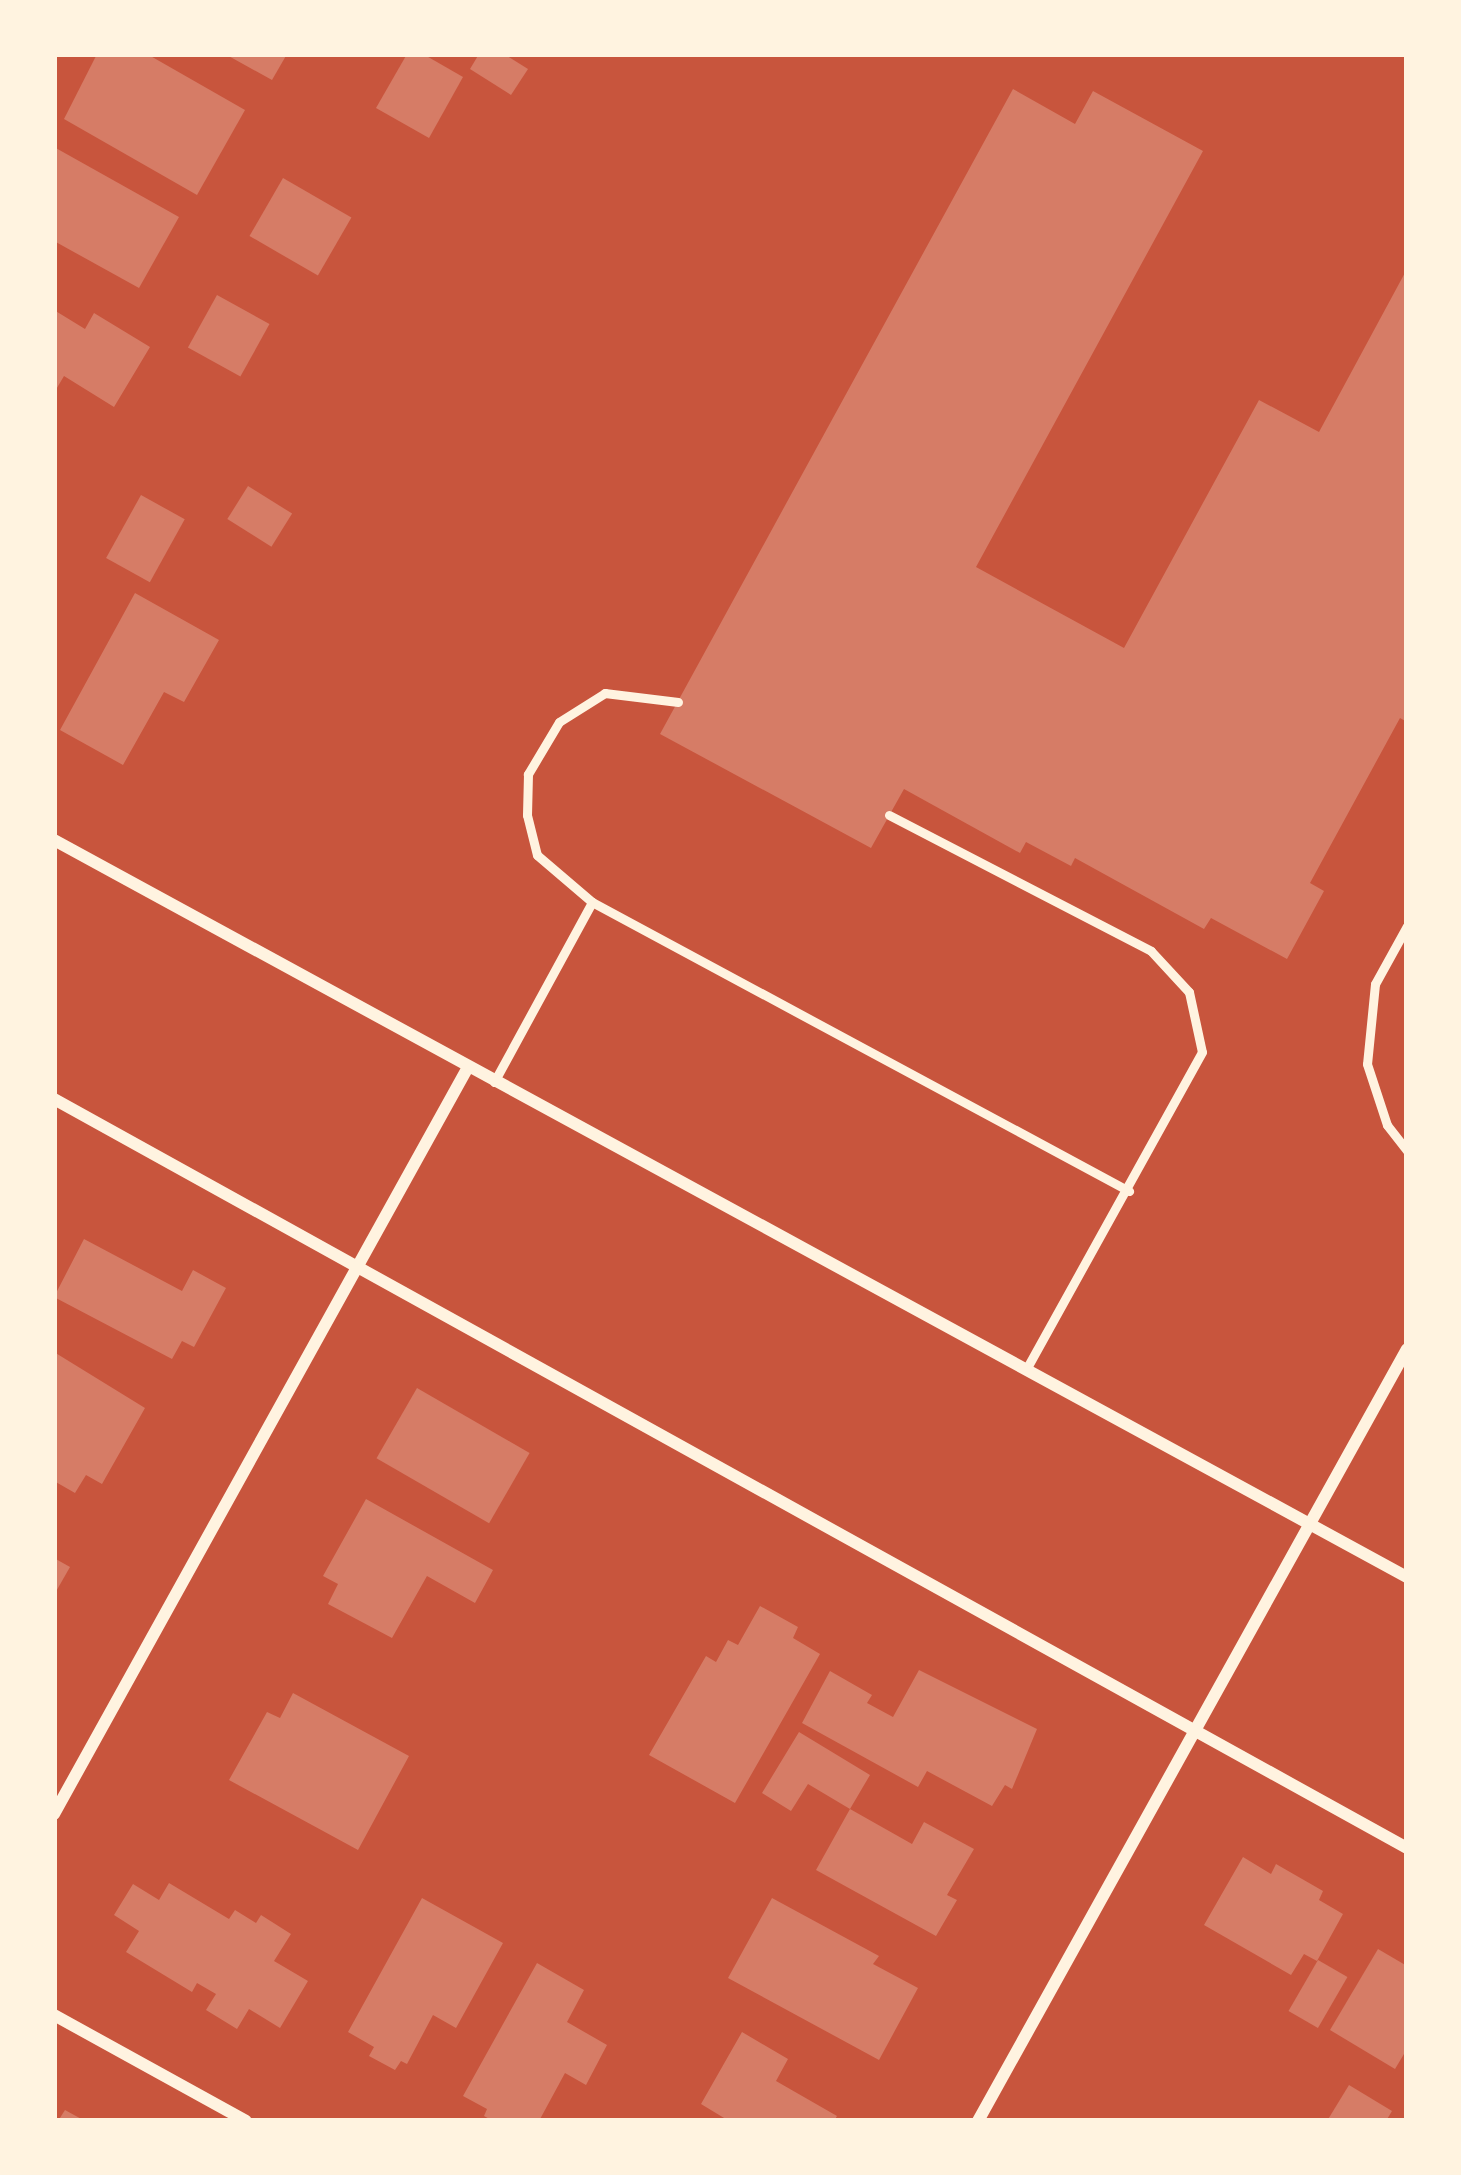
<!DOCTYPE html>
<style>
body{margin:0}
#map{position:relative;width:1461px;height:2175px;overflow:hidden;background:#c8553d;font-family:"IBM Plex Serif",serif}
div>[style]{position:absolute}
.building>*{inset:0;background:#d67c66;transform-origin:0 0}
.service>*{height:9px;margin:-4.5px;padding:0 4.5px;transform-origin:4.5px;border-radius:4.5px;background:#fff3e0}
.minor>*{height:12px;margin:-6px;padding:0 6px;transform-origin:6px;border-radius:6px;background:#fff3e0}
span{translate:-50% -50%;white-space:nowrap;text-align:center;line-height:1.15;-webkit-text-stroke:9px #fff3e0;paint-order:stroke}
.frame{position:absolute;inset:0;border:57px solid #fff3e0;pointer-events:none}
</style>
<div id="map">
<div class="building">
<div style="clip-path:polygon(97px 54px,147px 54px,245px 110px,197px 195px,64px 119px)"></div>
<div style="clip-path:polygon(225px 54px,287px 54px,272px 80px)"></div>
<div style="clip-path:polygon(407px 54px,423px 54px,463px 77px,429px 138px,376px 108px)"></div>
<div style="clip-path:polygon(479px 54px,504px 54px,528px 69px,511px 95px,470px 69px)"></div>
<div style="clip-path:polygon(1013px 89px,1075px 124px,1093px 91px,1203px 151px,976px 567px,1124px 648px,1259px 400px,1319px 432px,1407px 269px,1407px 722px,1400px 718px,1310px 883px,1324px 891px,1287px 959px,1211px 918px,1204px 929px,1075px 858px,1071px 866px,1026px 842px,1020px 853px,904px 789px,871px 848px,660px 734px)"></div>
<div style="clip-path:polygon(54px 147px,179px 217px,139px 288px,54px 241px)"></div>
<div style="left:283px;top:178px;width:79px;height:67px;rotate:30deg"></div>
<div style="left:217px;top:295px;width:60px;height:60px;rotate:29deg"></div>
<div style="clip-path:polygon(54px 310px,85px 329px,94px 313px,150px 347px,114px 407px,64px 376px,54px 393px)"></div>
<div style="left:248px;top:486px;width:52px;height:39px;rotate:32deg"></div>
<div style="left:141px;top:495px;width:50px;height:72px;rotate:29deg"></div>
<div style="clip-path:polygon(135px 593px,219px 640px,184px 702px,164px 692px,123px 765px,60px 730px)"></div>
<div style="clip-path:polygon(84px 1239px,182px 1291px,193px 1270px,226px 1288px,194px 1347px,182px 1341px,172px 1359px,54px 1297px)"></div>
<div style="clip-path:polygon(54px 1352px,145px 1408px,102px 1484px,86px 1475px,75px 1493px,54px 1481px)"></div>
<div style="left:417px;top:1388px;width:130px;height:81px;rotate:30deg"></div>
<div style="clip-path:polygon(366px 1499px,493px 1570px,475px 1603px,427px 1576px,392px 1638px,328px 1604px,338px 1584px,323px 1576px)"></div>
<div style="clip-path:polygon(54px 1558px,70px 1567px,54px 1595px)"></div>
<div style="clip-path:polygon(760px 1606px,798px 1627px,793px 1638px,820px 1654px,735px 1803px,649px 1755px,706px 1656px,716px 1662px,728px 1640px,738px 1645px)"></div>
<div style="clip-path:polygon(919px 1670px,1037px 1729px,1012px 1789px,1005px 1785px,992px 1806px,927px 1771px,918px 1787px,802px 1723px,830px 1671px,872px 1695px,867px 1703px,893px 1717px)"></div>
<div style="clip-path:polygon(293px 1693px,409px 1756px,358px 1850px,229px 1780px,267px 1712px,280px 1718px)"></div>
<div style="clip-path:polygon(799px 1732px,870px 1775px,850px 1809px,808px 1784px,791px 1811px,762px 1793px)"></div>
<div style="clip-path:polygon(850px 1809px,912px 1844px,924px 1822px,974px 1849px,947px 1895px,957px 1900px,936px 1936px,816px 1870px)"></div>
<div style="clip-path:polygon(1243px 1857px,1271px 1874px,1276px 1864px,1323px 1891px,1319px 1900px,1343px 1914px,1317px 1961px,1304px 1954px,1291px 1975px,1204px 1925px)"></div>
<div style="clip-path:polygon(169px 1883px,229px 1919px,235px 1910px,256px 1923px,261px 1915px,291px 1934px,274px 1961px,308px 1981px,280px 2028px,249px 2009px,237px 2029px,206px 2010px,216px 1994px,197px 1983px,192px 1992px,126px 1952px,139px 1931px,114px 1915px,133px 1884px,159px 1900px)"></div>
<div style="clip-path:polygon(422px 1898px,503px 1943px,456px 2028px,433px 2015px,407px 2064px,401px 2061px,395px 2070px,369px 2056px,374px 2047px,348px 2032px)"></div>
<div style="clip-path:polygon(772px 1898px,879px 1956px,873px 1964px,918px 1988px,879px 2060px,728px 1978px)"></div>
<div style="clip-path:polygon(1378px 1949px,1407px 1966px,1407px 2049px,1395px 2069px,1330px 2030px)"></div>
<div style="left:1318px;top:1960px;width:34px;height:59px;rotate:30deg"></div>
<div style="clip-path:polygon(537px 1963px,584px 1990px,567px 2022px,607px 2045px,586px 2085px,565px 2073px,539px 2121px,493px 2121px,484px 2116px,487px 2109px,463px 2096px)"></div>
<div style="clip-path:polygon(742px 2032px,788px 2059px,776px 2081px,837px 2116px,834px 2121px,729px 2121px,701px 2104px)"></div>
<div style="clip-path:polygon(1349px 2085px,1392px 2111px,1386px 2121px,1327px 2121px)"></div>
<div style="clip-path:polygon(65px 2110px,85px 2121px,58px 2121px)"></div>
</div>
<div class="service">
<div style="left:678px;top:702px;width:74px;rotate:-173deg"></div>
<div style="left:605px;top:693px;width:54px;rotate:147.8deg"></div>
<div style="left:559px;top:722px;width:61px;rotate:120.8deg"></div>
<div style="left:528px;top:774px;width:41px;rotate:91.4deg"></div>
<div style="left:527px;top:815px;width:41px;rotate:76deg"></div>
<div style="left:537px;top:855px;width:72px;rotate:40.5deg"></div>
<div style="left:592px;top:902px;width:610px;rotate:28.29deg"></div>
<div style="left:889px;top:815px;width:295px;rotate:27.4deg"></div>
<div style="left:1151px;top:951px;width:56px;rotate:47.2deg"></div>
<div style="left:1189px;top:992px;width:61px;rotate:77.8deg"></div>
<div style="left:1202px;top:1052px;width:363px;rotate:119deg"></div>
<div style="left:1407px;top:926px;width:66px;rotate:118.9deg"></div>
<div style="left:1375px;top:984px;width:80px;rotate:95.7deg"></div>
<div style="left:1367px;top:1064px;width:64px;rotate:71.8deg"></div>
<div style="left:1387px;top:1125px;width:33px;rotate:52deg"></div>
<div style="left:494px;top:1082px;width:205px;rotate:-61.4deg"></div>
</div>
<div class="minor">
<div style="left:54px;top:840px;width:1541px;rotate:28.58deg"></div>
<div style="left:54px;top:1099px;width:1546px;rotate:28.97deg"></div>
<div style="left:54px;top:1814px;width:852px;rotate:-61deg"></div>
<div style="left:54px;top:2015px;width:219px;rotate:28.9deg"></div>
<div style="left:978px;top:2121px;width:883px;rotate:-60.94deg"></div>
</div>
<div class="frame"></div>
</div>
